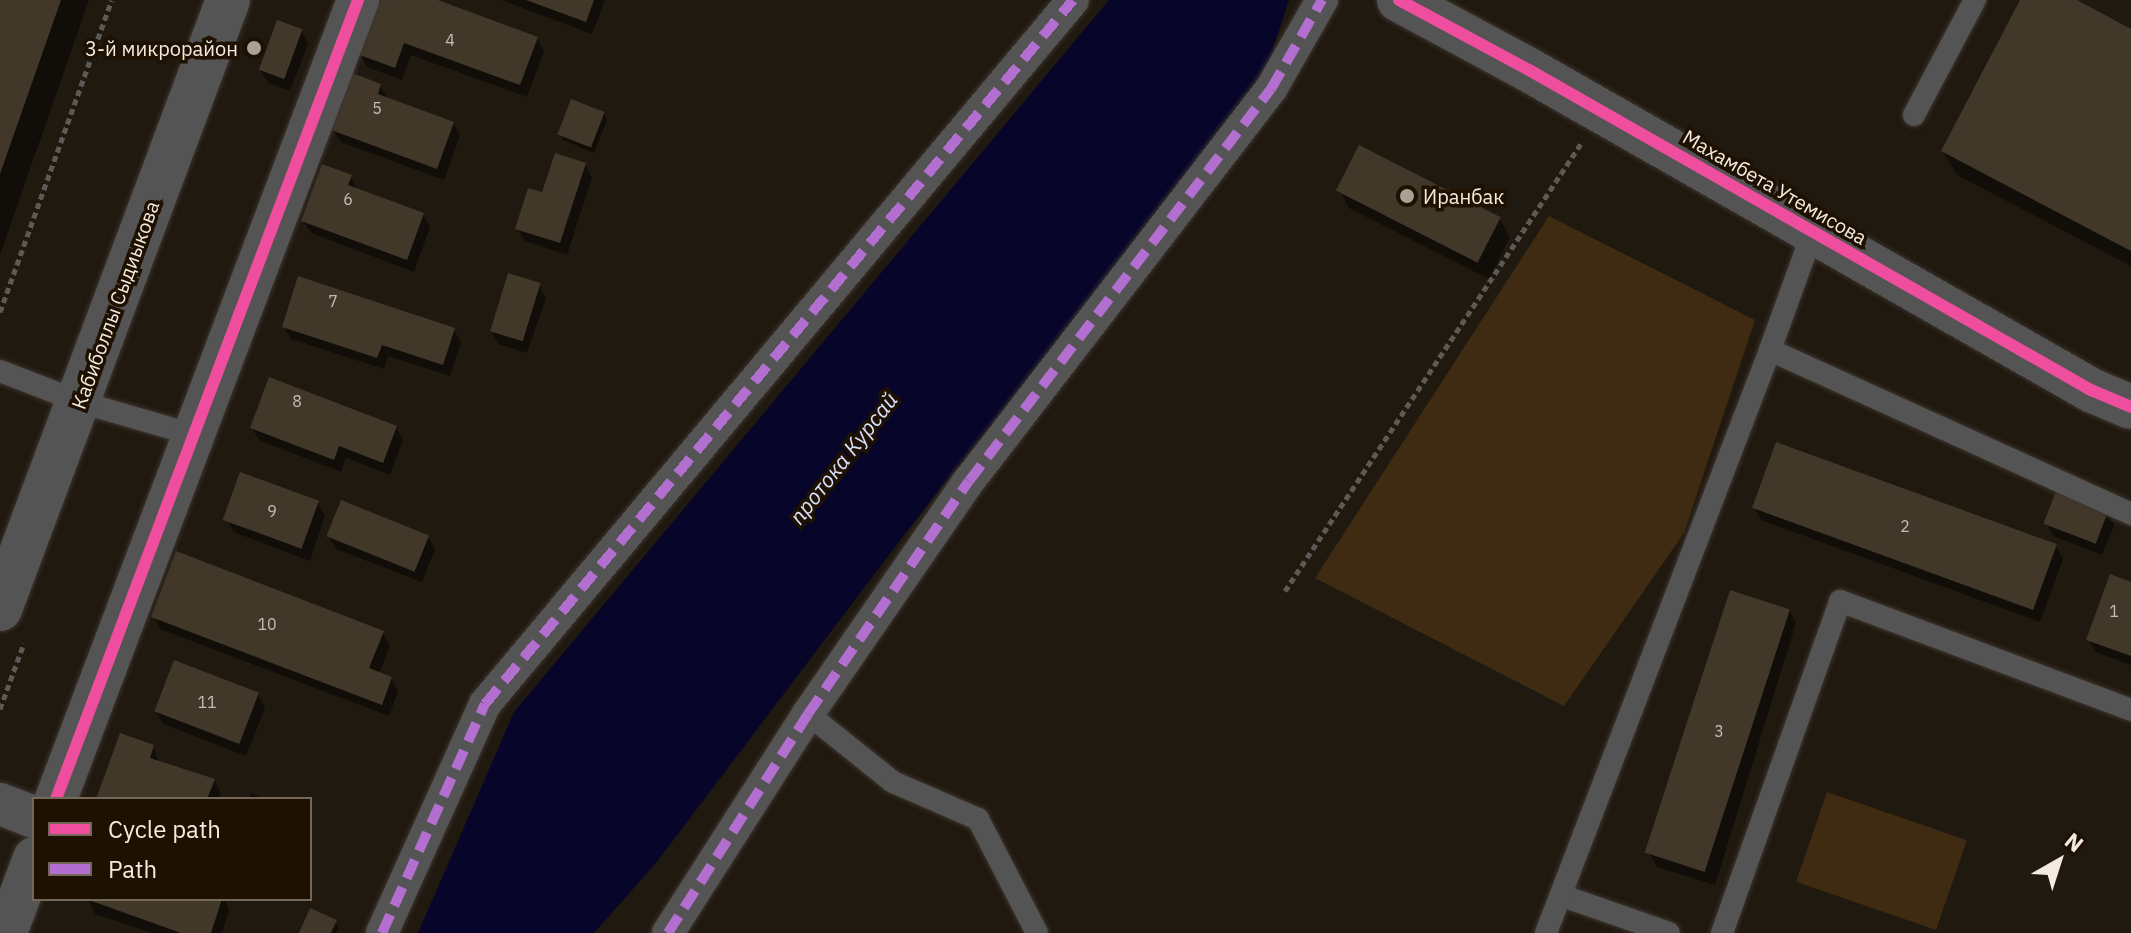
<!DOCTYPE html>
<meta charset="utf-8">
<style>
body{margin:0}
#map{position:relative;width:2131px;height:933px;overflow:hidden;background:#20190f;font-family:"IBM Plex Sans",sans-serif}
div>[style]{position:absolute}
.green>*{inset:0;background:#3e2b12;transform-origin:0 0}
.water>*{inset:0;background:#07062a}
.shadow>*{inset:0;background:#0007}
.building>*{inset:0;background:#42382a;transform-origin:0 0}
.path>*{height:5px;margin-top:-2.5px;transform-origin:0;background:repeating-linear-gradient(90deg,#5c5a57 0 6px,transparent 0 10px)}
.roads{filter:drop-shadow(0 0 2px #3c352e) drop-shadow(0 0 2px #3c352e)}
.service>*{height:22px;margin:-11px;padding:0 11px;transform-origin:11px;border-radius:11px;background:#555454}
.pedestrian>*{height:32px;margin:-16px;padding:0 16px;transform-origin:16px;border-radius:16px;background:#555454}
.minor>*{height:42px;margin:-21px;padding:0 21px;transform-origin:21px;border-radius:21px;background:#555454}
.tertiary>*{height:44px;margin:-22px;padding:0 22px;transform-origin:22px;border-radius:22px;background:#555454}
.quiet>*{height:10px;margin-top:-5px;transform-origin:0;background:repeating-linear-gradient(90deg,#b36fd0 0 20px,transparent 0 30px)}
.cycleway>*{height:12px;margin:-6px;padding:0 6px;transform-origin:6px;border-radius:6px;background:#ef4d9e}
.dots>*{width:22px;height:22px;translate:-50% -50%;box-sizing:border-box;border:4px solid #1e1102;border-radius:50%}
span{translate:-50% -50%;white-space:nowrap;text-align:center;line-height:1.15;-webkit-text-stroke:7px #1e1102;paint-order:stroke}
.number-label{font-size:16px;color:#c8beb2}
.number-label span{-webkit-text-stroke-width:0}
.poi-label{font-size:20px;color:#f4eadf}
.right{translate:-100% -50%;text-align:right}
.left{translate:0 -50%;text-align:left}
.street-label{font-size:20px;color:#f4eadf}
.water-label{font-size:22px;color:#d7e0ff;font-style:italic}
.legend{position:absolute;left:32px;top:797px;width:280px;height:104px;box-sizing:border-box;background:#1e1102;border:2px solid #74685a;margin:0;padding:10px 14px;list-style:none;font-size:24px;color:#f4eadf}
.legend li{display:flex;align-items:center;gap:16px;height:40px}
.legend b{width:40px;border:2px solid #74685a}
.north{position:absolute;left:2019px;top:821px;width:80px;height:80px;-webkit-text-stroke:6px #1e1102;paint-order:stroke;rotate:39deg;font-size:22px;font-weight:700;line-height:32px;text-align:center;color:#f4eadf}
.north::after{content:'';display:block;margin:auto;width:28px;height:36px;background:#f4eadf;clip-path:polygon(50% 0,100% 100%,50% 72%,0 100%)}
</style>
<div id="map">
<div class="green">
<div style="clip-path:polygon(1549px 216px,1755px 320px,1684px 533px,1564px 706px,1315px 578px)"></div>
<div style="left:1827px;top:792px;width:148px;height:95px;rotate:19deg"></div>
</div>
<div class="water">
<div style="clip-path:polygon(1109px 0,1289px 0,1263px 80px,904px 535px,656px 863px,594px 933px,418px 933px,514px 712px)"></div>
</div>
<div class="shadow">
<div style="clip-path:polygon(0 0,89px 0,0 255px)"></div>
<div style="clip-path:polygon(379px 0,433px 0,537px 38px,544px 51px,527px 97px,411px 55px,402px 80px,367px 67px,359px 54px)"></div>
<div style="clip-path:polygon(501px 0,605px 0,592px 34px)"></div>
<div style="clip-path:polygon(2022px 0,2072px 0,2131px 31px,2131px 266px,1957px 175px,1943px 151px)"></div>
<div style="clip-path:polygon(301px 31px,308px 44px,290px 91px,268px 83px,260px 70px)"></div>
<div style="clip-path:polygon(380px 86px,388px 99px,453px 123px,460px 136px,444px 180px,341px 142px,333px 130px)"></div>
<div style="clip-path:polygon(604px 114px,607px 120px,594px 153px,563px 140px,559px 134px)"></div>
<div style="clip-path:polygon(585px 165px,592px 178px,567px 255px,525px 241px,517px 228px,543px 195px)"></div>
<div style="clip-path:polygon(350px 177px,358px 191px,423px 215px,430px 227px,414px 272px,311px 233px,303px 221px)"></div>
<div style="clip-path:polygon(1339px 189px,1499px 218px,1510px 237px,1489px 279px,1349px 208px)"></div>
<div style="clip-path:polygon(538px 285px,546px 298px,527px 353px,498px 344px,491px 331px)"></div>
<div style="clip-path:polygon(284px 327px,453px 329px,461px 342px,450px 376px,388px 356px,384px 369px,291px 339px)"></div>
<div style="clip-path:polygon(396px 427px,403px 440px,390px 475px,346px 458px,341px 472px,259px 440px,252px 428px)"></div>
<div style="clip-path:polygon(318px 503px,325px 516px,310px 561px,234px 532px,226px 519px)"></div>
<div style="clip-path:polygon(1754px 507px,2056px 546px,2063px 559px,2040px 622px,1761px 520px)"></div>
<div style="clip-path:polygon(2107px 513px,2114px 525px,2102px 555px,2053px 536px,2046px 523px)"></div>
<div style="clip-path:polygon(328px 536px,428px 536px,435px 549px,422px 582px,336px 549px)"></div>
<div style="clip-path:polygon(2131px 584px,2131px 665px,2096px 652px,2088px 639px)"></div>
<div style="clip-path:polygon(1789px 610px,1796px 623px,1715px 885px,1657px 867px,1650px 854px)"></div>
<div style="clip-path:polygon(153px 616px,382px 632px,390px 645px,379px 674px,391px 678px,398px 691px,389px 716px,160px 629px)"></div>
<div style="clip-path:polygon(258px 695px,265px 708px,246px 756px,163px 724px,156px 711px)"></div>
<div style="clip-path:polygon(153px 746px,159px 763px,214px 780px,221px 793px,219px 799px,99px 799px)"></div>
<div style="clip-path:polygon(251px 793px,264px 799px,249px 799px)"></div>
<div style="clip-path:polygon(88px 899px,224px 899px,229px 909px,222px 933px,152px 933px,95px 914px)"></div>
<div style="clip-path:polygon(335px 922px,339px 928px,336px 933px,301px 933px)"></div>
</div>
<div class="building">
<div style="clip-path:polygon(0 0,61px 0,0 174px)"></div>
<div style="clip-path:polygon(377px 0,438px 0,538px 37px,520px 85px,404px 43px,395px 68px,357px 54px)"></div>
<div style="clip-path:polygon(526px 0,594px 0,586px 22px)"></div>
<div style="clip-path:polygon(2020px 0,2077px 0,2131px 29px,2131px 251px,1941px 151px)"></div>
<div style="left:277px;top:20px;width:27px;height:53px;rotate:20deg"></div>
<div style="clip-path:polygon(352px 73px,381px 84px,378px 94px,454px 122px,437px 169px,331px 130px)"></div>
<div style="left:571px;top:99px;width:36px;height:38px;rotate:21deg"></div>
<div style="left:1359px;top:145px;width:159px;height:51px;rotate:27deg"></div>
<div style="clip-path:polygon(555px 153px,586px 163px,560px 243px,515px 229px,528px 188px,542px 192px)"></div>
<div style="clip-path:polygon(322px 164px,352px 175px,348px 185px,424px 213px,407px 260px,301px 221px)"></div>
<div style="left:508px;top:273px;width:34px;height:61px;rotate:17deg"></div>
<div style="clip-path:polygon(298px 276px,455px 328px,443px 365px,382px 345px,377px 358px,282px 327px)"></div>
<div style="clip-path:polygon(269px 377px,397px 426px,383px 463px,339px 446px,334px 460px,250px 428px)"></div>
<div style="left:1776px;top:442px;width:299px;height:70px;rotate:20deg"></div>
<div style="left:240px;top:472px;width:84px;height:51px;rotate:20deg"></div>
<div style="left:2056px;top:491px;width:56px;height:35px;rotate:21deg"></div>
<div style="left:341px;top:500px;width:95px;height:39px;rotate:22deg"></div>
<div style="clip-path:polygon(176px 551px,384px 631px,369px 668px,392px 677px,382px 705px,151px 617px)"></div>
<div style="clip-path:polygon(2110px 574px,2131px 582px,2131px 656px,2086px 640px)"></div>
<div style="left:1730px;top:590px;width:63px;height:276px;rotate:18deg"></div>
<div style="left:174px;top:660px;width:91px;height:55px;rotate:21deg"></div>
<div style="clip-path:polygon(120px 733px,154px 745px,150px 758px,215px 779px,207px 799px,96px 799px)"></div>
<div style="clip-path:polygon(86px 899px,222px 899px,211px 933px,181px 933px)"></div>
<div style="clip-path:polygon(310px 908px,337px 920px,331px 933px,299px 933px)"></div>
</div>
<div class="path">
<div style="left:0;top:312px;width:331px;rotate:-70.3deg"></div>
<div style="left:1285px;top:591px;width:538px;rotate:-56.52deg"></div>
<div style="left:0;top:709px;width:70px;rotate:-70deg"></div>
</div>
<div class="roads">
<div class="service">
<div style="left:1914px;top:115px;width:130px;rotate:-62.1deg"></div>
<div style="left:1770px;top:350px;width:397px;rotate:24.4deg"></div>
<div style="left:0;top:371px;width:86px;rotate:21.2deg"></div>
<div style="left:80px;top:402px;width:119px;rotate:16.1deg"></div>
<div style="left:808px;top:714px;width:109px;rotate:38.7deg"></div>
<div style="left:893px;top:782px;width:93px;rotate:23.5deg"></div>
<div style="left:978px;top:819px;width:128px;rotate:62.6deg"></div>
<div style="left:1563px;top:896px;width:112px;rotate:19.2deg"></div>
<div style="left:1546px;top:933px;width:625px;rotate:-68.98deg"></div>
<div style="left:1770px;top:350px;width:127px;rotate:-70.1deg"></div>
<div style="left:1722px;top:933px;width:352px;rotate:-70.4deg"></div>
<div style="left:1840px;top:601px;width:311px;rotate:20.5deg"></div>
</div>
<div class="pedestrian">
<div style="left:382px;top:933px;width:251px;rotate:-65.8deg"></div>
<div style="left:485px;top:704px;width:917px;rotate:-50.13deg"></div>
<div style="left:668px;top:933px;width:260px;rotate:-57.4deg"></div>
<div style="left:808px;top:714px;width:283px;rotate:-55.4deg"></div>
<div style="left:969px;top:481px;width:495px;rotate:-52.4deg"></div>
<div style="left:1271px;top:89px;width:103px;rotate:-60.2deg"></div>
</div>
<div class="minor">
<div style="left:56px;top:799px;width:854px;rotate:-69.29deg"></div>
<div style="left:0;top:804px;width:36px;rotate:21deg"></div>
<div style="left:6px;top:933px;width:80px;rotate:-69.5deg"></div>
</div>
<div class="tertiary">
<div style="left:1399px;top:0;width:148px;rotate:28.3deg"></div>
<div style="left:1529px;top:70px;width:647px;rotate:29.66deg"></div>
<div style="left:2091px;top:390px;width:43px;rotate:23deg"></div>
<div style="left:0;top:609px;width:650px;rotate:-69.47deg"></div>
</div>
</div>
<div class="quiet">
<div style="left:382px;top:933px;width:251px;rotate:-65.8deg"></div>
<div style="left:485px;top:704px;width:917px;rotate:-50.13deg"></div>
<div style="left:668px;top:933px;width:260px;rotate:-57.4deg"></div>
<div style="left:808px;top:714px;width:283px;rotate:-55.4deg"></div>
<div style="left:969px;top:481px;width:495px;rotate:-52.4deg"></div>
<div style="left:1271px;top:89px;width:103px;rotate:-60.2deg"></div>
</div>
<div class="cycleway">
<div style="left:1399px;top:0;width:148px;rotate:28.3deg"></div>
<div style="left:1529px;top:70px;width:647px;rotate:29.66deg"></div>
<div style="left:2091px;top:390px;width:43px;rotate:23deg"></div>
<div style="left:56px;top:799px;width:854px;rotate:-69.29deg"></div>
</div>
<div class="dots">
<div style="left:254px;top:48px;background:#aaa196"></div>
<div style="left:1407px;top:196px;background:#aaa196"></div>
</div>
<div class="number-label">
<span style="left:450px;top:40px">4</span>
<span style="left:377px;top:108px">5</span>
<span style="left:348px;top:199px">6</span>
<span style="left:333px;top:301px">7</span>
<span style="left:297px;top:401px">8</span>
<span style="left:272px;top:511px">9</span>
<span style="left:1905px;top:526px">2</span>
<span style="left:2114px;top:611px">1</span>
<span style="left:267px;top:624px">10</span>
<span style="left:207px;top:702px">11</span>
<span style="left:1719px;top:731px">3</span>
</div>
<div class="poi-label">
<span class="right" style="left:238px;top:48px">3-й микрорайон</span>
<span class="left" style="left:1423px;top:196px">Иранбак</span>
</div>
<div class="street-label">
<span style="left:1775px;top:187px;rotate:30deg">Махамбета Утемисова</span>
<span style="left:115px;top:305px;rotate:-70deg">Кабиболлы Сыдиыкова</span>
</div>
<div class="water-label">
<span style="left:843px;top:458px;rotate:-52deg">протока Курсай</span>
</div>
<ul class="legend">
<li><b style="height:10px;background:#ef4d9e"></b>Cycle path</li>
<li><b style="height:10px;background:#b36fd0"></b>Path</li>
</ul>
<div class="north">N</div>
</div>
